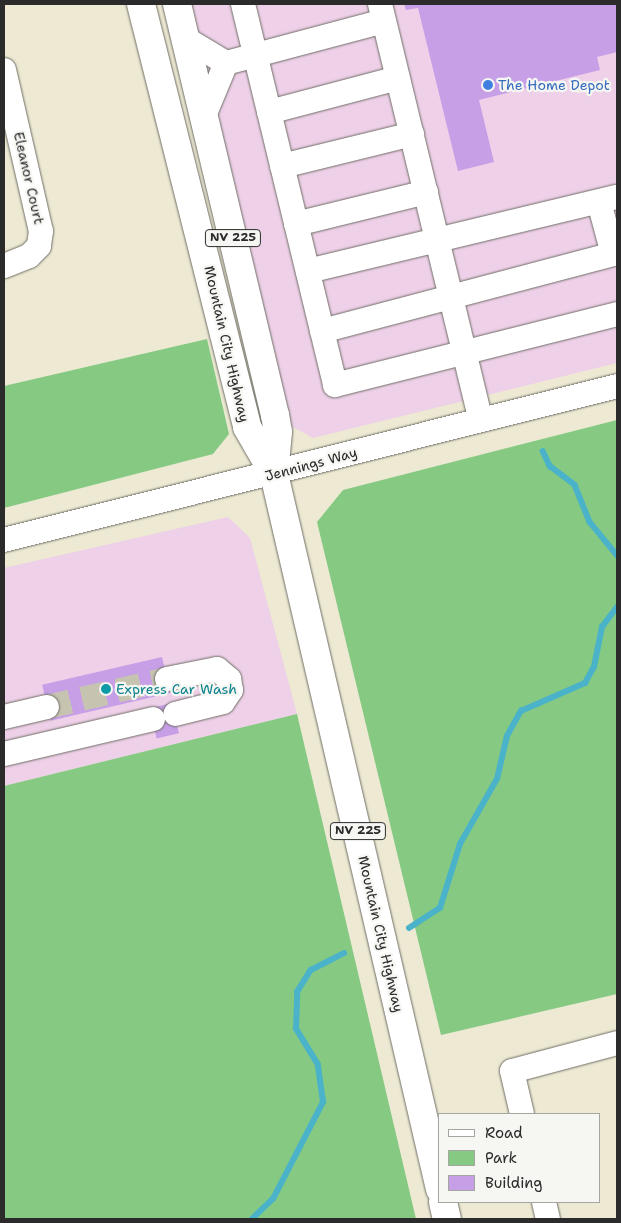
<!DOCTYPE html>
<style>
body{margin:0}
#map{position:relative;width:621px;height:1223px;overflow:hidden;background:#ede9d3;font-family:"Shantell Sans",sans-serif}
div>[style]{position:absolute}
.built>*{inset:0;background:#eed0e8}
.green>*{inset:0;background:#85c983}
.stream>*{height:5.5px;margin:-2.75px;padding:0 2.75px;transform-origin:2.75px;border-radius:2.75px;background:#4ab3c9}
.building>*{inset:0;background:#c69fe7;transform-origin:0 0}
.minor-tunnel>*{height:24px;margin-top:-12px;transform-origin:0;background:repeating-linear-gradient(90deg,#c6c3b1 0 24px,transparent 0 36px)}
.roads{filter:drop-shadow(0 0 1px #6f6e66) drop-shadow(0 0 1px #6f6e66)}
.minor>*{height:24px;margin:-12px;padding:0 12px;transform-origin:12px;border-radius:12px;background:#fff}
.major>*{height:28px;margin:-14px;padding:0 14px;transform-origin:14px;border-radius:14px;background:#fff}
.dots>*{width:14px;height:14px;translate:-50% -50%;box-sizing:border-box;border:2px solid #f6f6f2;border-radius:50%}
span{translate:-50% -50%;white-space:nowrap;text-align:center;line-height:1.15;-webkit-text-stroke:4.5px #f6f6f2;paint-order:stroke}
.shield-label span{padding:1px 4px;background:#f6f6f2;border:1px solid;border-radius:4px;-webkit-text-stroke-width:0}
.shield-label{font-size:12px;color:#2b2b2b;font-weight:700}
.shop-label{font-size:14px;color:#366cbe}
.left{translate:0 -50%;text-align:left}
.street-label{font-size:14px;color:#2b2b2b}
.culture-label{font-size:14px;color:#0d838f}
.frame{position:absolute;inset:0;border:5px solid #2b2b2b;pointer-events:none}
.legend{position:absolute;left:438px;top:1113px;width:162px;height:90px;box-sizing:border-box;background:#f6f6f2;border:1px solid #a5a5a2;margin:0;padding:6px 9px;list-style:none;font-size:15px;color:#2b2b2b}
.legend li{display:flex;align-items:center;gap:10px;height:25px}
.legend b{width:25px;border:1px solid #a5a5a2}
</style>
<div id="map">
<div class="built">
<div style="clip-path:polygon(189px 4px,617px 4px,617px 363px,313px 438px,291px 426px)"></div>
<div style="clip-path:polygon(228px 517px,250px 538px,297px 714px,4px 786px,4px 568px)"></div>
</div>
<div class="green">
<div style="clip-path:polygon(207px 339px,229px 434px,213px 454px,4px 508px,4px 386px)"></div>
<div style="clip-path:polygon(617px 420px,617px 994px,441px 1035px,317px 522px,343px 490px)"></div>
<div style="clip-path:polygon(297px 714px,416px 1219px,4px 1219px,4px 786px)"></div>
</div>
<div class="stream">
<div style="left:543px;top:451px;width:17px;rotate:65deg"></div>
<div style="left:550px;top:466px;width:31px;rotate:37deg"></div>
<div style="left:575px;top:485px;width:40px;rotate:68deg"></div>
<div style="left:590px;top:522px;width:43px;rotate:50.7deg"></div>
<div style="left:409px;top:928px;width:37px;rotate:-33deg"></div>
<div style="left:440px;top:908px;width:67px;rotate:-72.6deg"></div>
<div style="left:460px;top:844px;width:75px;rotate:-60.4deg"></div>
<div style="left:497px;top:779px;width:44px;rotate:-76.9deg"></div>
<div style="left:507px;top:736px;width:29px;rotate:-61deg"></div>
<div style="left:521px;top:711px;width:70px;rotate:-23.6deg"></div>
<div style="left:585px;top:683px;width:18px;rotate:-61deg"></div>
<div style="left:594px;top:667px;width:41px;rotate:-78.7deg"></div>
<div style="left:602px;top:627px;width:25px;rotate:-53deg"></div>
<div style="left:252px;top:1219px;width:29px;rotate:-44deg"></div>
<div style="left:273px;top:1199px;width:109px;rotate:-62.7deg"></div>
<div style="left:323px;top:1102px;width:37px;rotate:-98deg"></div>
<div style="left:318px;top:1065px;width:42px;rotate:-121.4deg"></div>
<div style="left:296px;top:1029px;width:37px;rotate:-88deg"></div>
<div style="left:297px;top:992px;width:26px;rotate:-58deg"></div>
<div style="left:311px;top:970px;width:37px;rotate:-27deg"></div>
</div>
<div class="building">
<div style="clip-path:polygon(404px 4px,617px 4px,617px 52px,597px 57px,600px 70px,479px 100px,494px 162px,458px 171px,418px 8px,406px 10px)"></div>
<div style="left:162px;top:657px;width:37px;height:123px;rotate:77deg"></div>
<div style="left:172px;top:703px;width:31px;height:23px;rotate:77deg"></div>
</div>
<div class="minor-tunnel">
<div style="left:47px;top:707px;width:123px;rotate:-13.1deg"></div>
</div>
<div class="roads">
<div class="minor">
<div style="left:243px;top:4px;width:392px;rotate:76.4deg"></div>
<div style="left:335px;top:385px;width:291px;rotate:-14.1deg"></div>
<div style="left:380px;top:4px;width:428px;rotate:76.4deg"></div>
<div style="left:186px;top:39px;width:47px;rotate:31deg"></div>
<div style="left:226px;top:63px;width:163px;rotate:-14.9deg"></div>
<div style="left:4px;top:70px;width:165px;rotate:77.1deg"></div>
<div style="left:41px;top:231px;width:15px;rotate:98deg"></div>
<div style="left:39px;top:246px;width:14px;rotate:135deg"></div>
<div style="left:29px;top:256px;width:27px;rotate:158deg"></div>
<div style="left:269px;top:112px;width:133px;rotate:-14.8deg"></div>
<div style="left:204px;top:116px;width:57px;rotate:-67.5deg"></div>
<div style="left:282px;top:166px;width:134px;rotate:-13.8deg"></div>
<div style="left:296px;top:224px;width:134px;rotate:-13.8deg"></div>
<div style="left:308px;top:271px;width:318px;rotate:-13.5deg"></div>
<div style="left:322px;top:331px;width:301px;rotate:-14.8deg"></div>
<div style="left:613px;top:254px;width:54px;rotate:-105.1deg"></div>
<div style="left:4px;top:540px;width:632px;rotate:-14.1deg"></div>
<div style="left:167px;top:679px;width:51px;rotate:-11.3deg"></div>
<div style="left:217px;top:669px;width:16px;rotate:40deg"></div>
<div style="left:229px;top:679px;width:11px;rotate:80deg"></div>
<div style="left:231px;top:690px;width:14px;rotate:124deg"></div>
<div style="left:223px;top:702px;width:49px;rotate:166deg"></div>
<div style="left:4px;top:717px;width:44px;rotate:-13.1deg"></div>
<div style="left:4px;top:754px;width:153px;rotate:-13.2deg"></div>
<div style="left:522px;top:1114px;width:44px;rotate:-103.1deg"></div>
<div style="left:512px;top:1071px;width:109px;rotate:-14.9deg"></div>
<div style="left:544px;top:1202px;width:17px;rotate:77deg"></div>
</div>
<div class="major">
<div style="left:141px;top:4px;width:436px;rotate:75.9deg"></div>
<div style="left:247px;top:427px;width:54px;rotate:60.1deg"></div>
<div style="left:177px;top:4px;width:423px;rotate:76.6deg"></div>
<div style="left:275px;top:415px;width:17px;rotate:80deg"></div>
<div style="left:278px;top:432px;width:42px;rotate:95.4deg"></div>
<div style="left:274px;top:474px;width:734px;rotate:76.93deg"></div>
<div style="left:443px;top:1202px;width:17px;rotate:77deg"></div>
</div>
</div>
<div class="dots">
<div style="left:488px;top:85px;background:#3f7fe0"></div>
<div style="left:106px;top:689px;background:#0f9aa8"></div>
</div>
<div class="shield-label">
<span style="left:233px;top:238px">NV 225</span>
<span style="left:358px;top:831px">NV 225</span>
</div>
<div class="shop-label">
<span class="left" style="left:498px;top:85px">The Home Depot</span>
</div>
<div class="street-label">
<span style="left:29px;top:178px;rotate:77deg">Eleanor Court</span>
<span style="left:227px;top:344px;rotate:77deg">Mountain City Highway</span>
<span style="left:311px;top:464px;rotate:-15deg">Jennings Way</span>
<span style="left:381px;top:934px;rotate:77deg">Mountain City Highway</span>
</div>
<div class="culture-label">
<span class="left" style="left:116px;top:689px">Express Car Wash</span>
</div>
<div class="frame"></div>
<ul class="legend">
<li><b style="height:6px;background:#fff"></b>Road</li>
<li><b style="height:14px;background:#85c983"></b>Park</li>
<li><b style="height:14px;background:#c69fe7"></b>Building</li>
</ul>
</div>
